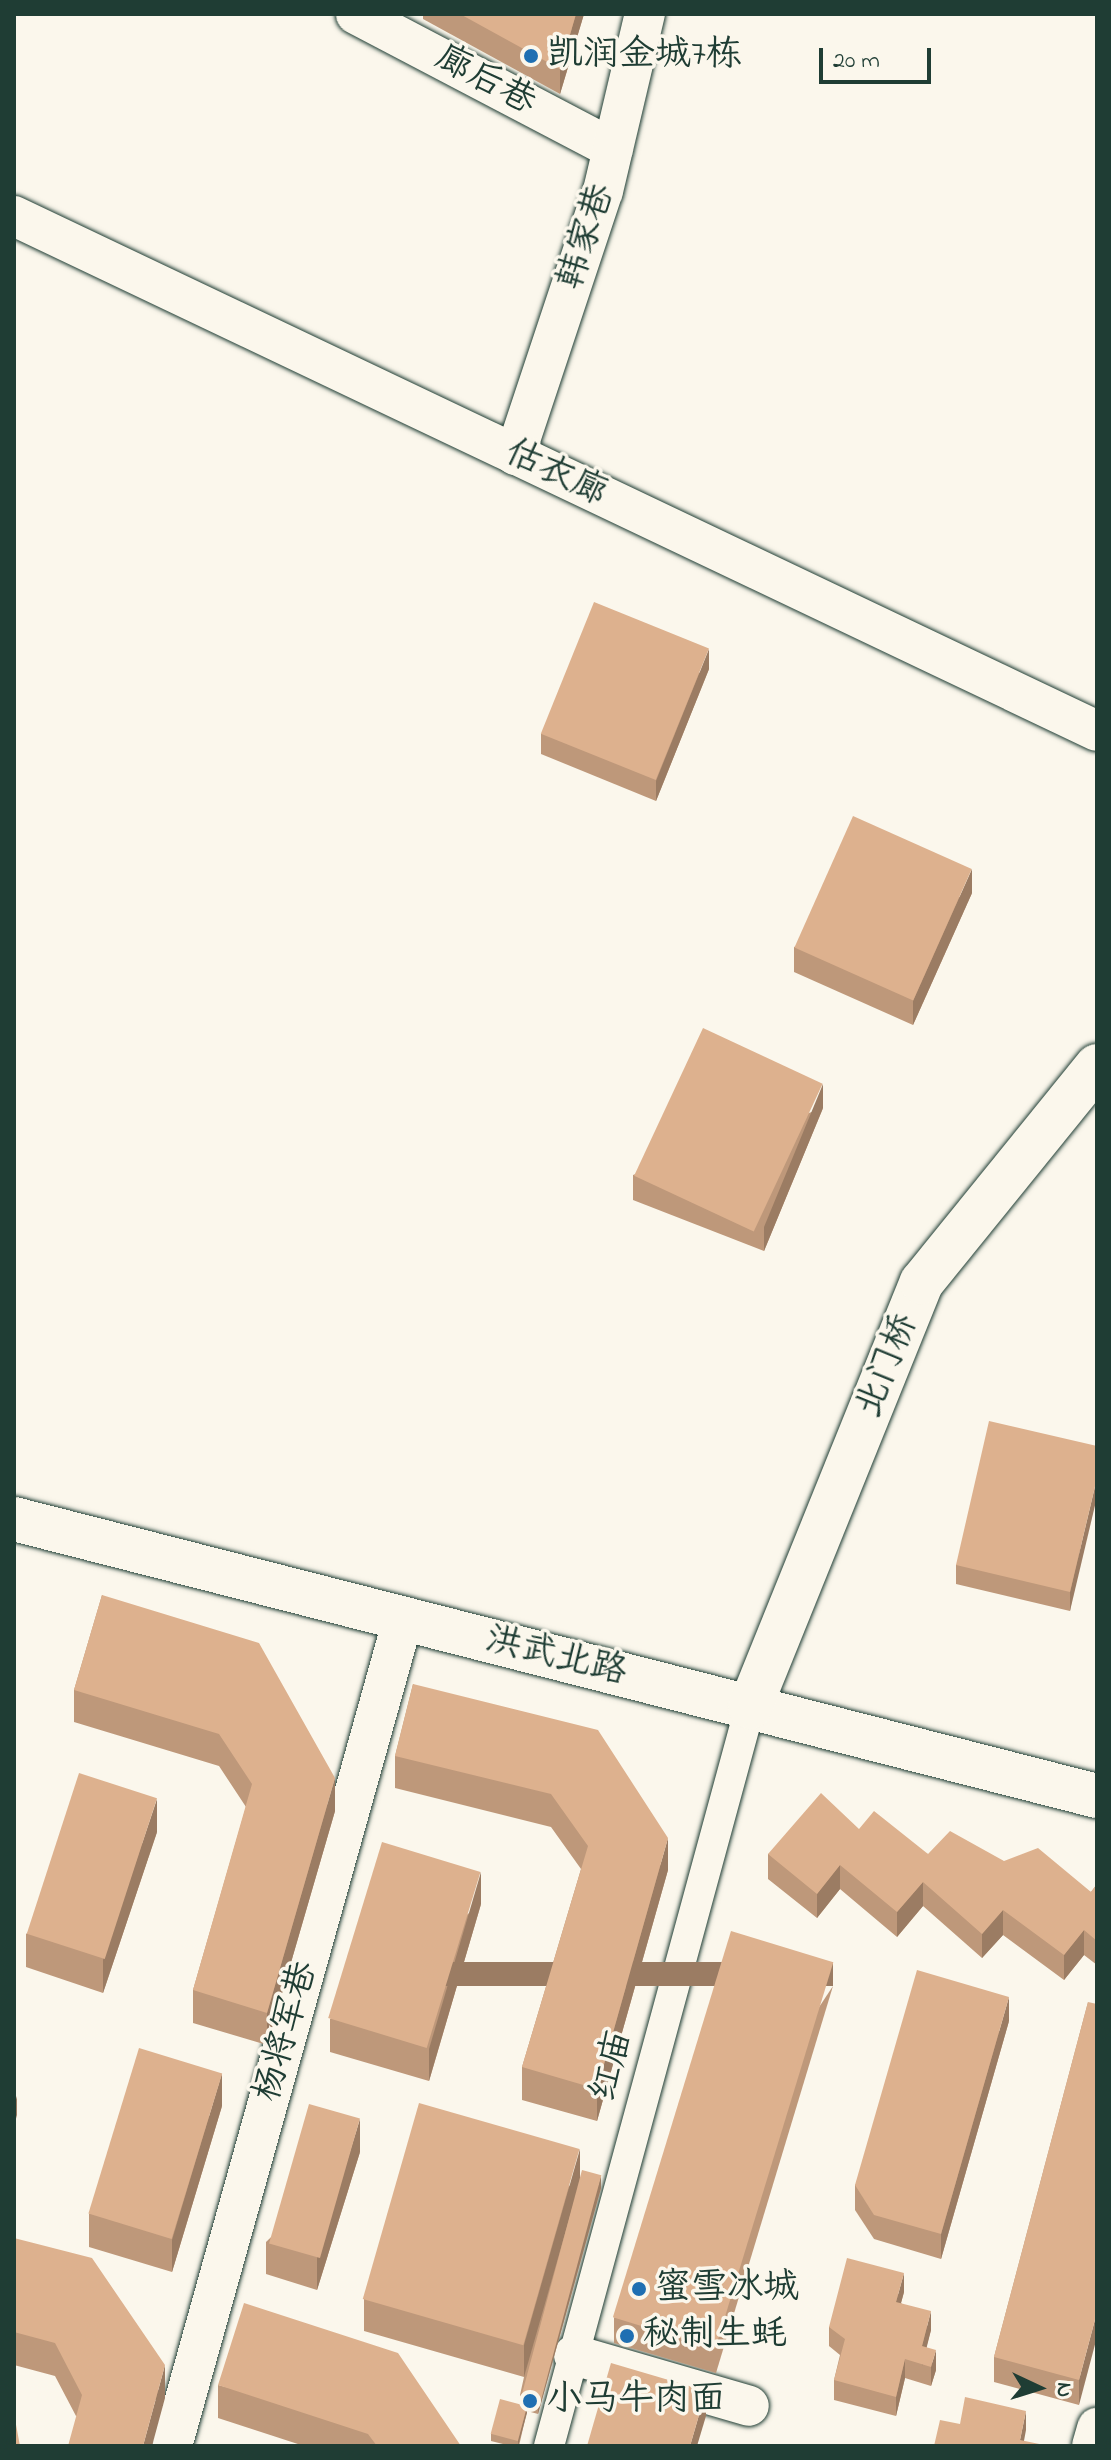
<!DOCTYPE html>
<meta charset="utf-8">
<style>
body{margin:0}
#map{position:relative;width:1111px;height:2460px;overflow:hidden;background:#fbf7ec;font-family:"Indie Flower","LXGW WenKai TC",sans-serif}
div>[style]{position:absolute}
.roads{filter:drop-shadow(0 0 2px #1f3d34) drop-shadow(0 0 2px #1f3d34)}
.pedestrian>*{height:30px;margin:-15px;padding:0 15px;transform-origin:15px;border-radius:15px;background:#fbf7ec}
.minor>*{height:40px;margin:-20px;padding:0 20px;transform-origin:20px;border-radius:20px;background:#fbf7ec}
.secondary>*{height:44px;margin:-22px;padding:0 22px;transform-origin:22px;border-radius:22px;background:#fbf7ec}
.wall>*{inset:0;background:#be987a}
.shaded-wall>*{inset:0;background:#9b7c63;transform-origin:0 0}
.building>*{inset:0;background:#ddb18e;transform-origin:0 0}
.dots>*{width:22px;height:22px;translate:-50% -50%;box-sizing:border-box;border:4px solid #fbf7ec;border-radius:50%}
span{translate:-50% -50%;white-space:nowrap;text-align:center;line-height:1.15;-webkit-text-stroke:7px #fbf7ec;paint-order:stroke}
.poi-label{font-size:36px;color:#1f3d34}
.left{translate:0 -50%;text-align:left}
.street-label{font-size:36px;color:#1f3d34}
.frame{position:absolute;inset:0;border:16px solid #1f3d34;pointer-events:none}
.north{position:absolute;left:999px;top:2348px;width:80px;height:80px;-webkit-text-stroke:6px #fbf7ec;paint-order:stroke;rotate:94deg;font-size:22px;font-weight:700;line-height:32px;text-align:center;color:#1f3d34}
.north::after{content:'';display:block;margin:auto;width:28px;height:36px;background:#1f3d34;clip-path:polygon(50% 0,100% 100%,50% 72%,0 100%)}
.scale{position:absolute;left:819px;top:48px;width:112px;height:36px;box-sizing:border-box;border:4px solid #1f3d34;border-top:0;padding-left:10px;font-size:24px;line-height:28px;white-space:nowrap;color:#1f3d34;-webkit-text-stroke:6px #fbf7ec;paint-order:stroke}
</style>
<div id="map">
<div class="roads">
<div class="pedestrian">
<div style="left:549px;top:2446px;width:766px;rotate:-74.78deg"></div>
</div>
<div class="minor">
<div style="left:356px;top:14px;width:290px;rotate:27.7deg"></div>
<div style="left:14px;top:216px;width:1199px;rotate:25.43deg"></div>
<div style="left:515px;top:455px;width:278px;rotate:-71.6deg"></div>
<div style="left:603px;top:191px;width:182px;rotate:-76.7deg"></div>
<div style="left:574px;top:2355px;width:182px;rotate:16.2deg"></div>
<div style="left:172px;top:2446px;width:859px;rotate:-74.39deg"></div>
<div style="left:1092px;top:2446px;width:19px;rotate:-74deg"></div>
</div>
<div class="secondary">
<div style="left:14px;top:1519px;width:1118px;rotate:14.35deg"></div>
<div style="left:750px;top:1707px;width:458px;rotate:-68deg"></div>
<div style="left:922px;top:1282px;width:278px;rotate:-51deg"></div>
</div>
</div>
<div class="wall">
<div style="clip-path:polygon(423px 14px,584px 14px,560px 94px,423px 19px)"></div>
<div style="clip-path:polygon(709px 669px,656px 801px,541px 754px,541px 734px)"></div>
<div style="clip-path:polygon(972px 893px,913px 1025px,794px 972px,794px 947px)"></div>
<div style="clip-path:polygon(823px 1108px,764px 1251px,633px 1200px,633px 1175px)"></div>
<div style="clip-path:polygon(1097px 1446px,1070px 1611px,956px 1584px,956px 1565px)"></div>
<div style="clip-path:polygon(102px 1595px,335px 1811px,267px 2045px,193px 2023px,193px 1990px,246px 1807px,219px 1766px,74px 1722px,74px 1690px)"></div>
<div style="clip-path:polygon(413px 1684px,668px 1870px,597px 2121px,522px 2100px,522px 2067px,581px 1869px,551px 1827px,395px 1788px,395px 1756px)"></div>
<div style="clip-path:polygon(859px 1829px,928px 1854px,1004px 1861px,1091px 1892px,1097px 1884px,1097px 1965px,1084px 1955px,1064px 1980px,1003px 1935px,982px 1958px,923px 1906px,897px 1937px,840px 1889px,817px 1918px,768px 1879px,768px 1854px)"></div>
<div style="clip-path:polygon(157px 1832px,103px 1993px,26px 1967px,26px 1934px)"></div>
<div style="clip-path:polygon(481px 1904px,429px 2081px,330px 2052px,330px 2019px)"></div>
<div style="clip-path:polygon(833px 1986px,716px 2373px,614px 2343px,614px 2318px)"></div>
<div style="clip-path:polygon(1088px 2002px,1079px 2405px,994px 2382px,994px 2357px)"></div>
<div style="clip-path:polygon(1009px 2021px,941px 2259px,874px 2239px,855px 2210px,855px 2185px)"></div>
<div style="clip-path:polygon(222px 2106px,172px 2272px,89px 2247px,89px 2214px)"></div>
<div style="clip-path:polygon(360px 2152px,317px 2290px,266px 2274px,266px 2242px)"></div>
<div style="clip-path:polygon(580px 2180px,601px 2188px,538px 2414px,527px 2411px,519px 2446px,511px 2446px,491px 2441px,491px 2434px,520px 2404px,520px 2395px,524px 2377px,364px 2331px,364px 2299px)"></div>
<div style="clip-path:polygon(14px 2238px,165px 2398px,76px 2416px,55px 2376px,14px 2365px)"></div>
<div style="clip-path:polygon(904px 2292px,901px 2303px,931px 2330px,926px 2348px,936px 2370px,931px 2386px,905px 2378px,896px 2416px,834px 2400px,834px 2380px,840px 2355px,829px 2346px,829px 2327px)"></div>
<div style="clip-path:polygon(218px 2385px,461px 2446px,304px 2446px,218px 2418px)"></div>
</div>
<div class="shaded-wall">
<div style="clip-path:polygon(576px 14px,584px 14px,560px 94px,560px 69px)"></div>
<div style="clip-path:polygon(709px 649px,709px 669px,656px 801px,656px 781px)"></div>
<div style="clip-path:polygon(972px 869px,972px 893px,913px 1025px,913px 1001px)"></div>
<div style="clip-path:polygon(823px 1084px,823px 1108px,764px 1251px,764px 1227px)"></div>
<div style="clip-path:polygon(1097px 1478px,1097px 1497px,1070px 1611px,1070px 1592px)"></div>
<div style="clip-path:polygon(335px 1778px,335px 1811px,267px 2045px,267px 2013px)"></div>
<div style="clip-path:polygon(157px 1799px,157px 1832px,103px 1993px,103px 1960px)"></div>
<div style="clip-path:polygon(668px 1838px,668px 1870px,597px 2121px,597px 2089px)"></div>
<div style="clip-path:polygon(840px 1865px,840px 1889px,817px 1918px,817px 1894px)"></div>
<div style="clip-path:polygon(481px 1872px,481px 1904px,429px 2081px,429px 2049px)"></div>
<div style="clip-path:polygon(923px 1882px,923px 1906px,897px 1937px,897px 1912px)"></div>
<div style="clip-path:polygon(1003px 1910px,1003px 1935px,982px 1958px,982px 1934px)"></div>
<div style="clip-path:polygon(1084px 1930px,1084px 1955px,1064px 1980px,1064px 1955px)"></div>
<div style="left:833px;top:1962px;width:24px;height:404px;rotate:90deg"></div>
<div style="clip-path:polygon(1009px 1997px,1009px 2021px,941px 2259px,941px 2234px)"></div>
<div style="clip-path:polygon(222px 2073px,222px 2106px,172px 2272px,172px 2240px)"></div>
<div style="clip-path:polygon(17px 2096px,17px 2115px,14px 2126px,14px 2106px)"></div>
<div style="clip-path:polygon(360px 2119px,360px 2152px,317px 2290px,317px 2258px)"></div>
<div style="clip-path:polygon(580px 2149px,580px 2181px,524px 2377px,524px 2345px)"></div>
<div style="clip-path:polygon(601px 2175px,601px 2188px,538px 2414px,538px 2400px)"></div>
<div style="clip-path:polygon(904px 2273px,904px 2292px,896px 2321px,896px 2302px)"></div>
<div style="clip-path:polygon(931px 2311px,931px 2330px,922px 2366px,922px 2346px)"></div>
<div style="clip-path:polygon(1097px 2312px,1097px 2337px,1079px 2405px,1079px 2380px)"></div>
<div style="clip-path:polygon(936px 2350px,936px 2370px,931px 2386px,931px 2367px)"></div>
<div style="clip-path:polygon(905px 2359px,905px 2378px,896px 2416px,896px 2397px)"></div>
<div style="clip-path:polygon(165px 2365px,165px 2398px,152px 2446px,143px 2446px)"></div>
<div style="clip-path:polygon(706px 2391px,706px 2416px,697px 2446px,690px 2446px)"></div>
<div style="clip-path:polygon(527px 2406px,527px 2413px,518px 2446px,518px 2441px)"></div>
<div style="clip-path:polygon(1026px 2411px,1026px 2430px,1023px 2446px,1020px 2440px)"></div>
</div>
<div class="building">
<div style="clip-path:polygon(460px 14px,576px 14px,560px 69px)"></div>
<div style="left:594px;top:602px;width:124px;height:142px;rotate:22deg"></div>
<div style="left:853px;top:816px;width:130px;height:144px;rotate:24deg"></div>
<div style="left:703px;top:1028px;width:132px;height:163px;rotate:25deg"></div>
<div style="clip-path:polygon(989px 1421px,1097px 1446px,1097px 1478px,1070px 1592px,956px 1565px)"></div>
<div style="clip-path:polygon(102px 1595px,259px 1643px,335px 1778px,267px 2013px,193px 1990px,252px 1784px,219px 1734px,74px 1690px)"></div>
<div style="clip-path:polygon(413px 1684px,598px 1730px,668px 1838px,597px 2089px,522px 2067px,588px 1846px,551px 1794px,395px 1756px)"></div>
<div style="left:79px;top:1773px;width:82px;height:169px;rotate:18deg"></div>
<div style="clip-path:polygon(821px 1793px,859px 1829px,874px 1811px,928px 1854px,950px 1831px,1004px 1861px,1038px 1848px,1091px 1892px,1097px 1884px,1097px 1941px,1084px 1930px,1064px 1955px,1003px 1910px,982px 1934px,923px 1882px,897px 1912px,840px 1865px,817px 1894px,768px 1854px)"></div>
<div style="left:382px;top:1842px;width:103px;height:184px;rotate:17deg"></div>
<div style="left:731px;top:1931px;width:107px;height:404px;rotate:17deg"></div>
<div style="clip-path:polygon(917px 1970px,1009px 1997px,941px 2234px,874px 2215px,855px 2185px)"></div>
<div style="clip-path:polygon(1088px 2002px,1097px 2004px,1097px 2312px,1079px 2380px,994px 2357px)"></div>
<div style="left:139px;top:2048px;width:87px;height:173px;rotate:17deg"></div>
<div style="left:419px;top:2103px;width:167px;height:204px;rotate:16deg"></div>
<div style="left:309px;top:2104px;width:53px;height:145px;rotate:16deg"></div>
<div style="left:582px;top:2170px;width:20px;height:233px;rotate:15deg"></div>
<div style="clip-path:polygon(14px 2238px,92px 2258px,165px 2365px,143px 2446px,68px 2446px,82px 2395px,55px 2343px,14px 2332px)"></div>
<div style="clip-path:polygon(847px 2258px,904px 2273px,896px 2302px,931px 2311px,922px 2346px,936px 2350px,931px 2367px,905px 2359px,896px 2397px,834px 2380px,845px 2339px,829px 2327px)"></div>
<div style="clip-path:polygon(244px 2303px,398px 2353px,461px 2446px,377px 2446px,368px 2434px,218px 2385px)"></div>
<div style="clip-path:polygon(611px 2363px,706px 2391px,690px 2446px,587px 2446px)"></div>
<div style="clip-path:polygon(965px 2397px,1026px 2411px,1020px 2440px,1049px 2446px,934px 2446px,940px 2420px,960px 2424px)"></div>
<div style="left:500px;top:2399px;width:28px;height:36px;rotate:15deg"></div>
<div style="clip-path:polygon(14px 2414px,20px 2446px,14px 2446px)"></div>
</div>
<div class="dots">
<div style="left:531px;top:56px;background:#1f6fb2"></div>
<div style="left:639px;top:2289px;background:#1f6fb2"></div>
<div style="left:627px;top:2336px;background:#1f6fb2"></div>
<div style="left:530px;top:2401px;background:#1f6fb2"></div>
</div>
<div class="poi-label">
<span class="left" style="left:547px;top:56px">凯润金城7栋</span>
<span class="left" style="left:655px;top:2289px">蜜雪冰城</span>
<span class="left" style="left:643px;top:2336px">秘制生蚝</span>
<span class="left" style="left:546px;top:2401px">小马牛肉面</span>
</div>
<div class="street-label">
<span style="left:485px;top:81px;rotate:28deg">廊后巷</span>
<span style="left:587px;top:237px;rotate:-72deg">韩家巷</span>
<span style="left:556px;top:474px;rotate:25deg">估衣廊</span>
<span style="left:888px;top:1366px;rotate:-68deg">北门桥</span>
<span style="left:556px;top:1657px;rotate:14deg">洪武北路</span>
<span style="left:287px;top:2032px;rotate:-74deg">杨将军巷</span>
<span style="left:613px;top:2066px;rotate:-75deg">红庙</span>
</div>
<div class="frame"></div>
<div class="north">N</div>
<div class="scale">20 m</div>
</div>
